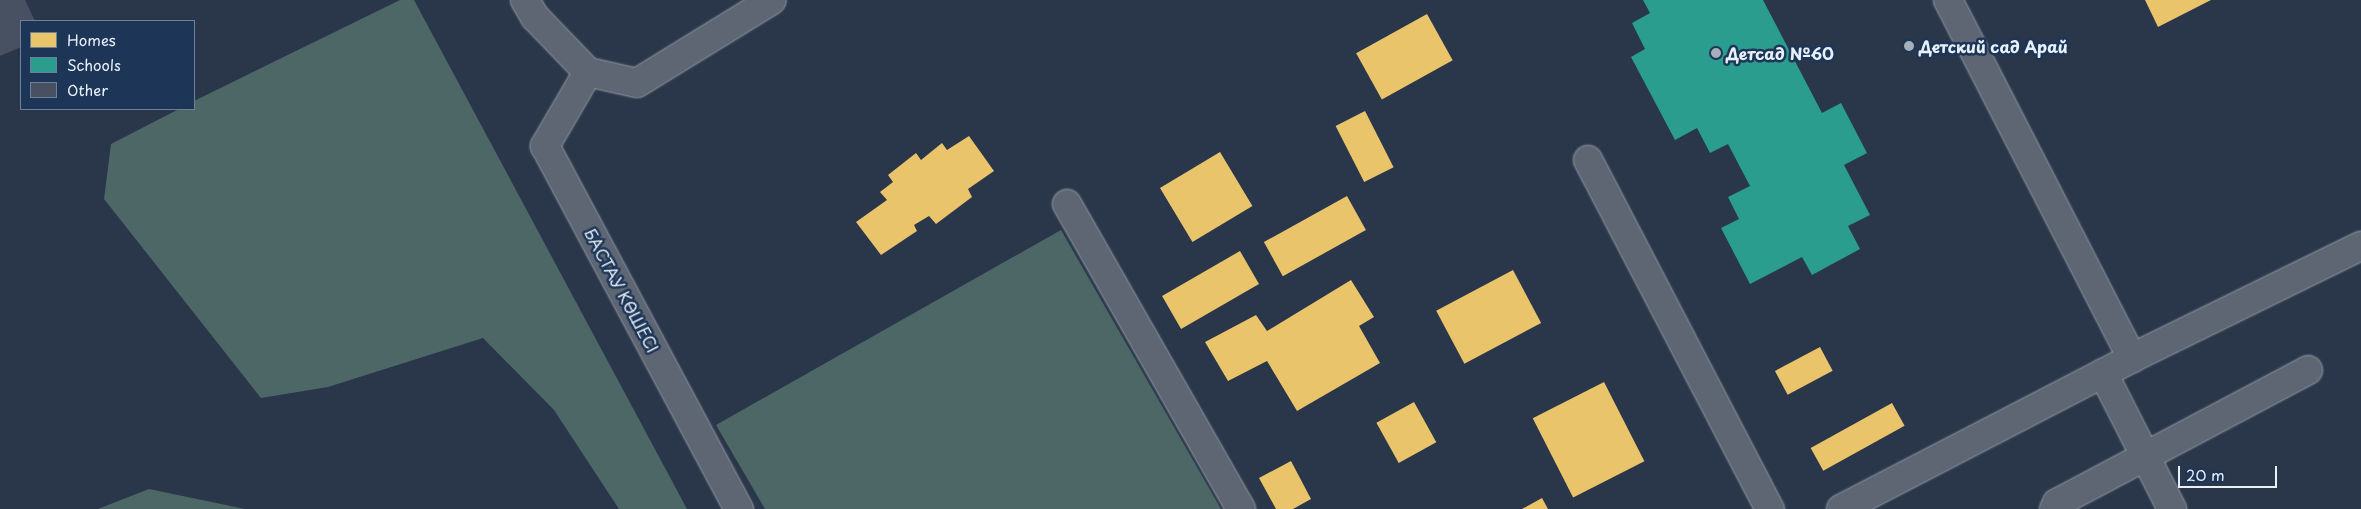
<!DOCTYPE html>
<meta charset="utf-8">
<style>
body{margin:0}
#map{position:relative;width:2361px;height:509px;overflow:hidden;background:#2a374a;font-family:"Playpen Sans",sans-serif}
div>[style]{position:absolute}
.green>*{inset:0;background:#4d6767}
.homes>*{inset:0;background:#e9c46a;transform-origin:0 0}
.schools>*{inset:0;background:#2a9d8f}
.building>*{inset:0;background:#485162}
.roads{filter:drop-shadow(0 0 1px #959da7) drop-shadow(0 0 1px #959da7)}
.minor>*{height:28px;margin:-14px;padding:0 14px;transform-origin:14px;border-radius:14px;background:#5d6672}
.dots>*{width:14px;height:14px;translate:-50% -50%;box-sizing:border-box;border:2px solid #1d3557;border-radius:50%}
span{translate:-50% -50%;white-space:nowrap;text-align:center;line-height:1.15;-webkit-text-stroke:5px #1d3557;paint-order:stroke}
.poi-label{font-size:16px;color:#e8f1f8;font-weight:700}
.left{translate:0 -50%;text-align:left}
.street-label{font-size:16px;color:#e8f1f8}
.legend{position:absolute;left:20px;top:20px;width:175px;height:90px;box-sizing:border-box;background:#1d3557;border:1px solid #6e8097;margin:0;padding:6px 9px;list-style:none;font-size:15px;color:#e8f1f8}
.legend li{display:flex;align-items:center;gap:10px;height:25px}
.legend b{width:25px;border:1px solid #6e8097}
.scale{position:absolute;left:2178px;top:466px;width:99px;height:22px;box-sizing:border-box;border:2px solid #e8f1f8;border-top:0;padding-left:6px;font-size:15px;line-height:18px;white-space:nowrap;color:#e8f1f8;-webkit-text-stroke:4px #1d3557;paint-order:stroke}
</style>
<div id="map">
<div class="green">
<div style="clip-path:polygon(400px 0,414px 0,687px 509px,619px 509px,554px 410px,483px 338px,328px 387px,261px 398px,104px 199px,111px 144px,179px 109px,194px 109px,194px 101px)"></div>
<div style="clip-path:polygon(1061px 230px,1221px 509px,765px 509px,716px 425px)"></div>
<div style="clip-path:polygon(149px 489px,245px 509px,98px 509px)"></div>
</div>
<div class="homes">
<div style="clip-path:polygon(2145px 0,2211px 0,2158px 27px)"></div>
<div style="left:1427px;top:14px;width:53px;height:81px;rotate:61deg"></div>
<div style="left:1365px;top:111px;width:63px;height:33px;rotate:63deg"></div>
<div style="clip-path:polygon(969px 136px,994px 171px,968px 189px,972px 197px,936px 224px,929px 216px,914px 225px,917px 231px,881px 255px,856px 222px,887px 200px,880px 192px,893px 182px,888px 175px,916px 153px,921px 160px,942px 143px,947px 150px)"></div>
<div style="left:1220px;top:152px;width:63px;height:70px;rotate:59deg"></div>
<div style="left:1347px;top:196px;width:39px;height:95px;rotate:61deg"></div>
<div style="left:1240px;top:251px;width:38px;height:90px;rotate:60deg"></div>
<div style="left:1513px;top:270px;width:60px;height:87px;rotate:62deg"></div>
<div style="clip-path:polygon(1351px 280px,1374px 317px,1359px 326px,1380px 363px,1297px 411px,1267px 361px,1228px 381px,1205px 342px,1256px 315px,1267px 331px)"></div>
<div style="left:1820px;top:347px;width:27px;height:51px;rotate:62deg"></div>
<div style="left:1604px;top:382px;width:89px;height:80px;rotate:63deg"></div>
<div style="left:1414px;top:402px;width:46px;height:43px;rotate:61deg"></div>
<div style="left:1892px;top:403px;width:26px;height:93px;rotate:61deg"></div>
<div style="clip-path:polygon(1291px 461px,1311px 499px,1293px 509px,1276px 509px,1259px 478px)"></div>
<div style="clip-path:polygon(1542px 498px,1548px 509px,1522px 509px)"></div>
</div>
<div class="schools">
<div style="clip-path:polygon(1643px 0,1763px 0,1822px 113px,1841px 103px,1867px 153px,1844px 165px,1870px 215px,1848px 226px,1860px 249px,1812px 275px,1802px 257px,1750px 284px,1721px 228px,1739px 219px,1728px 197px,1750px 186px,1728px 144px,1710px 153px,1697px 128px,1675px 140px,1631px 57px,1645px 49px,1632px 23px,1650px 13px)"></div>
</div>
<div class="building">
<div style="clip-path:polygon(0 0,25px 0,35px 21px,21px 21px,21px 47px,0 56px)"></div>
</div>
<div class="roads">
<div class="minor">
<div style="left:525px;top:0;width:20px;rotate:60deg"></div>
<div style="left:535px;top:17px;width:76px;rotate:46.1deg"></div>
<div style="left:1948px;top:0;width:403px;rotate:62.8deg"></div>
<div style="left:588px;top:72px;width:86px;rotate:120.2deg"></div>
<div style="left:545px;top:146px;width:412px;rotate:61.9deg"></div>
<div style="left:588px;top:72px;width:50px;rotate:12.7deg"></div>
<div style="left:637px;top:83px;width:158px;rotate:-31.6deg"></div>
<div style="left:1588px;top:160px;width:394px;rotate:62.5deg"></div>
<div style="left:1067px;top:204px;width:351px;rotate:60.3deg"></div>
<div style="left:2103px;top:373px;width:153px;rotate:63.1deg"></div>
<div style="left:1841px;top:509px;width:328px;rotate:-27.4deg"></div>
<div style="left:2132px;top:358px;width:255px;rotate:-26.1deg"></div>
<div style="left:2054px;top:509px;width:7px;rotate:-63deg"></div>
<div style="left:2057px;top:503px;width:284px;rotate:-27.9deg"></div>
</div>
</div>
<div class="dots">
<div style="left:1909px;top:46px;background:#a6b0bb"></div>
<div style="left:1716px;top:53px;background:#a6b0bb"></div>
</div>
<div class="poi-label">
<span class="left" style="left:1919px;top:46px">Детский сад Арай</span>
<span class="left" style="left:1726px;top:53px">Детсад №60</span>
</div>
<div class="street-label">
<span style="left:622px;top:290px;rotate:62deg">БАСТАУ КӨШЕСІ</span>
</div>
<ul class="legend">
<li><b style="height:14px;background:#e9c46a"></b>Homes</li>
<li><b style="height:14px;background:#2a9d8f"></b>Schools</li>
<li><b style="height:14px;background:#485162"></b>Other</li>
</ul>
<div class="scale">20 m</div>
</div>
